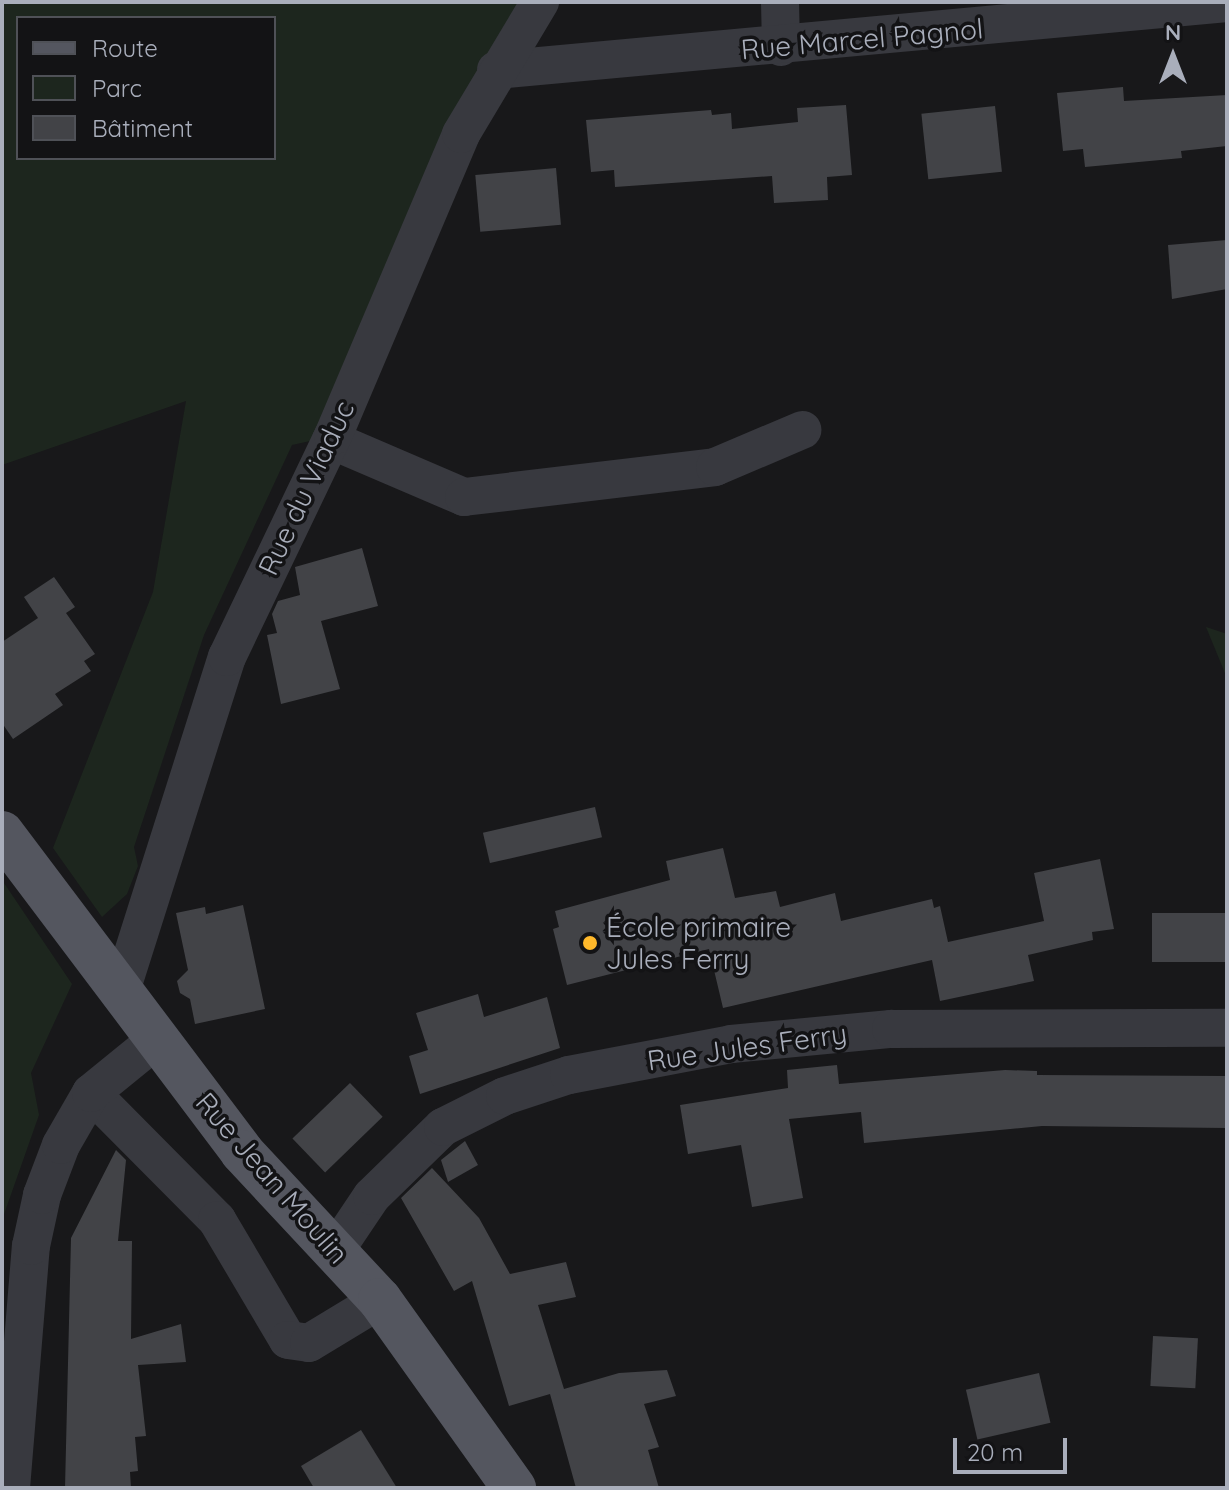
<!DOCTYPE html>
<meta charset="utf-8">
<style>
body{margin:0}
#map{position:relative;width:1229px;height:1490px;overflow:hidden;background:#18181a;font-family:Quicksand,sans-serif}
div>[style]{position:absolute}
.green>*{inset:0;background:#1d261e}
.building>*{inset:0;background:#424347;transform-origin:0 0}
.minor>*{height:38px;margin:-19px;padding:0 19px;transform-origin:19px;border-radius:19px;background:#38393f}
.major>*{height:44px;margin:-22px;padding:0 22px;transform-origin:22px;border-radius:22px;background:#54565f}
.dots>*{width:22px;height:22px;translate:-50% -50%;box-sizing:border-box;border:4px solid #131315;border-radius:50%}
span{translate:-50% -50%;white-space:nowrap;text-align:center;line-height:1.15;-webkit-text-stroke:7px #131315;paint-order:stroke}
.street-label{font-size:28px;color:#a9aebb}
.poi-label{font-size:28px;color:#a9aebb}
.left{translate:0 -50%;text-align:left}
.frame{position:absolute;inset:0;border:4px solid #a9aebb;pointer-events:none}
.legend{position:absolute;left:16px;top:16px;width:260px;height:144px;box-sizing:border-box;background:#131315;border:2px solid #4f5157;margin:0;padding:10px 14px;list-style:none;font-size:24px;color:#a9aebb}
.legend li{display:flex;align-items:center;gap:16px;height:40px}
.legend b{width:40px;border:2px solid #4f5157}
.north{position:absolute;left:1133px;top:16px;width:80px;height:80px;-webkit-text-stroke:6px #131315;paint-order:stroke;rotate:0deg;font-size:22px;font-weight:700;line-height:32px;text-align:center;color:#a9aebb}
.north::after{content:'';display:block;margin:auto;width:28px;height:36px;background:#a9aebb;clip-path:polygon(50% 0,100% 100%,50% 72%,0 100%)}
.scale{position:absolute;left:953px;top:1438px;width:114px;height:36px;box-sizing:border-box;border:4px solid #a9aebb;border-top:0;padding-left:10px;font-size:24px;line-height:28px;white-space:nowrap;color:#a9aebb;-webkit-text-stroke:6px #131315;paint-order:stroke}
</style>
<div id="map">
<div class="green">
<div style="clip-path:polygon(evenodd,2px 2px,540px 2px,333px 436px,292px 445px,204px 635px,134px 847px,138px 866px,127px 894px,102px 917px,53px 848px,153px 592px,186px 401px,2px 465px,2px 2px,18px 18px,274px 18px,274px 158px,18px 158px,18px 18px)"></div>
<div style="clip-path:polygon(1206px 627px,1227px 634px,1227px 678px)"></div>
<div style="clip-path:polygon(2px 880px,72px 984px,31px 1073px,39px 1115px,2px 1220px)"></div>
</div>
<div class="building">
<div style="clip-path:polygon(1123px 87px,1124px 101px,1227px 95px,1227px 146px,1181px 151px,1182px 158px,1085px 167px,1083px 149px,1063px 151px,1057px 93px)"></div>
<div style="clip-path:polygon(846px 105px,852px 175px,827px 177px,828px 200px,774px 203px,772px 176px,615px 187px,614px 170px,591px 172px,586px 120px,711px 110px,712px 115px,731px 113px,732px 129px,798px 122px,797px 108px)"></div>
<div style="left:995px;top:106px;width:66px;height:74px;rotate:84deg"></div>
<div style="left:556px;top:168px;width:57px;height:81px;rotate:85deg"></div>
<div style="clip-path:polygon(1227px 240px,1227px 289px,1172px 299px,1168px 245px)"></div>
<div style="clip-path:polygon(362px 548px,378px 606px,321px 621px,340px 689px,281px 704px,267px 635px,277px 633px,272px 614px,278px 601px,300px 595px,295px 567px)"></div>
<div style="clip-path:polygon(54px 577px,75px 607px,66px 613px,95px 654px,84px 661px,91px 671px,55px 694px,63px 705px,13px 739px,2px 723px,2px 642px,38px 618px,24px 597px)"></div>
<div style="left:595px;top:807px;width:31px;height:115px;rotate:77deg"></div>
<div style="clip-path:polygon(723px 848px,735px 898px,776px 891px,780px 907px,835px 893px,841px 921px,932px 899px,934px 908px,940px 906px,948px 942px,1044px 921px,1034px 873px,1100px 859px,1114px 929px,1092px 932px,1093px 940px,1028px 955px,1034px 981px,940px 1001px,932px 960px,723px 1008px,709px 949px,567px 985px,553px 929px,559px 927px,555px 911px,670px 880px,666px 861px)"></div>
<div style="clip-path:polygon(243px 905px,265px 1009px,195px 1024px,190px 999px,180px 993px,177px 981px,188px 970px,176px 913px,205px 907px,206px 914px)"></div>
<div style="left:1227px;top:913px;width:49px;height:75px;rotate:90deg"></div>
<div style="clip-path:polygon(478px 994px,484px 1017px,547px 997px,560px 1048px,420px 1094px,409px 1056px,428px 1050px,416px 1013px)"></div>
<div style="clip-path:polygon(837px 1065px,839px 1084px,1005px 1070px,1037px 1071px,1037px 1075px,1227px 1076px,1227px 1128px,1042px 1126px,864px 1143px,861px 1112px,789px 1119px,803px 1198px,752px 1207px,741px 1145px,688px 1154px,680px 1105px,788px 1088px,787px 1070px)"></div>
<div style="left:350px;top:1083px;width:47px;height:80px;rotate:46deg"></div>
<div style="clip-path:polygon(465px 1141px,478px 1165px,448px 1182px,441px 1160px)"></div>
<div style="clip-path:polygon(116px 1150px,126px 1160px,118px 1241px,132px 1241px,131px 1339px,181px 1324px,186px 1362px,138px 1365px,146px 1436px,135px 1437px,138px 1471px,130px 1472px,131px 1488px,65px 1488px,71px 1238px)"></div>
<div style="clip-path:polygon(432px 1168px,479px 1218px,510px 1274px,566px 1262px,576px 1297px,538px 1305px,564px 1389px,619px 1373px,667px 1370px,676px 1396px,644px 1404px,659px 1447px,648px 1450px,659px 1488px,576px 1488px,550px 1394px,509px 1406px,472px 1281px,454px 1291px,401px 1198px)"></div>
<div style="left:1153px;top:1336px;width:45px;height:50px;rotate:3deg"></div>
<div style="left:1039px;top:1373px;width:51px;height:75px;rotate:77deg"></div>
<div style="clip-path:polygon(361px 1430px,397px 1488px,314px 1488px,301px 1466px)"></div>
</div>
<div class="minor">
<div style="left:780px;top:2px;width:45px;rotate:88.7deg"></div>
<div style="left:496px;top:70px;width:734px;rotate:-5.24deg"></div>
<div style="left:331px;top:440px;width:145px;rotate:23.2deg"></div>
<div style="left:464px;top:497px;width:253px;rotate:-6.8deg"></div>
<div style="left:715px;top:467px;width:95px;rotate:-23deg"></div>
<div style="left:120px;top:994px;width:354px;rotate:-72.4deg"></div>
<div style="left:227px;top:657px;width:245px;rotate:-64.4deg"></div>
<div style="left:333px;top:436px;width:328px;rotate:-67deg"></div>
<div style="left:461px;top:134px;width:154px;rotate:-59.1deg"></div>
<div style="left:91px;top:1093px;width:179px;rotate:45.2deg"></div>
<div style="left:217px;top:1220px;width:139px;rotate:59.4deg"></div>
<div style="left:288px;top:1340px;width:21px;rotate:8deg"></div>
<div style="left:309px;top:1343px;width:83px;rotate:-31.2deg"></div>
<div style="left:335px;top:1251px;width:66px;rotate:-56.1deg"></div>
<div style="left:372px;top:1196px;width:99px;rotate:-44.2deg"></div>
<div style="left:443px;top:1127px;width:69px;rotate:-26.6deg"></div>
<div style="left:505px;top:1096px;width:67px;rotate:-18.2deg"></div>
<div style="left:569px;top:1075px;width:165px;rotate:-10.8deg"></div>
<div style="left:731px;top:1044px;width:161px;rotate:-5.4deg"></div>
<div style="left:891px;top:1029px;width:336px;rotate:-0.2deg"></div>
<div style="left:11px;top:1488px;width:243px;rotate:-85.3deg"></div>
<div style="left:31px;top:1246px;width:52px;rotate:-77.8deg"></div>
<div style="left:42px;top:1195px;width:53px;rotate:-69.2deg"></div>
<div style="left:61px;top:1145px;width:60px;rotate:-60deg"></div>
<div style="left:91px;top:1093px;width:84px;rotate:-39.2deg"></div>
</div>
<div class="major">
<div style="left:2px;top:833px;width:399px;rotate:53deg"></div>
<div style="left:242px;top:1152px;width:202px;rotate:47deg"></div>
<div style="left:380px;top:1300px;width:231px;rotate:54.5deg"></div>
</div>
<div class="dots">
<div style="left:590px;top:943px;background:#ffb92b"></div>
</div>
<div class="street-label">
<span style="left:862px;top:39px;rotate:-5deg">Rue Marcel Pagnol</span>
<span style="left:306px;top:488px;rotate:-65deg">Rue du Viaduc</span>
<span style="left:747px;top:1047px;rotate:-8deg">Rue Jules Ferry</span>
<span style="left:272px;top:1178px;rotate:49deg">Rue Jean Moulin</span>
</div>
<div class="poi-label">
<span class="left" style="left:606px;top:943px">École primaire<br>Jules Ferry</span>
</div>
<div class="frame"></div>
<ul class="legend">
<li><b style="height:10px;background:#54565f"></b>Route</li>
<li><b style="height:22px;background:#1d261e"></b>Parc</li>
<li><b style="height:22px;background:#424347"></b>Bâtiment</li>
</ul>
<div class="north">N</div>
<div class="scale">20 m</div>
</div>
